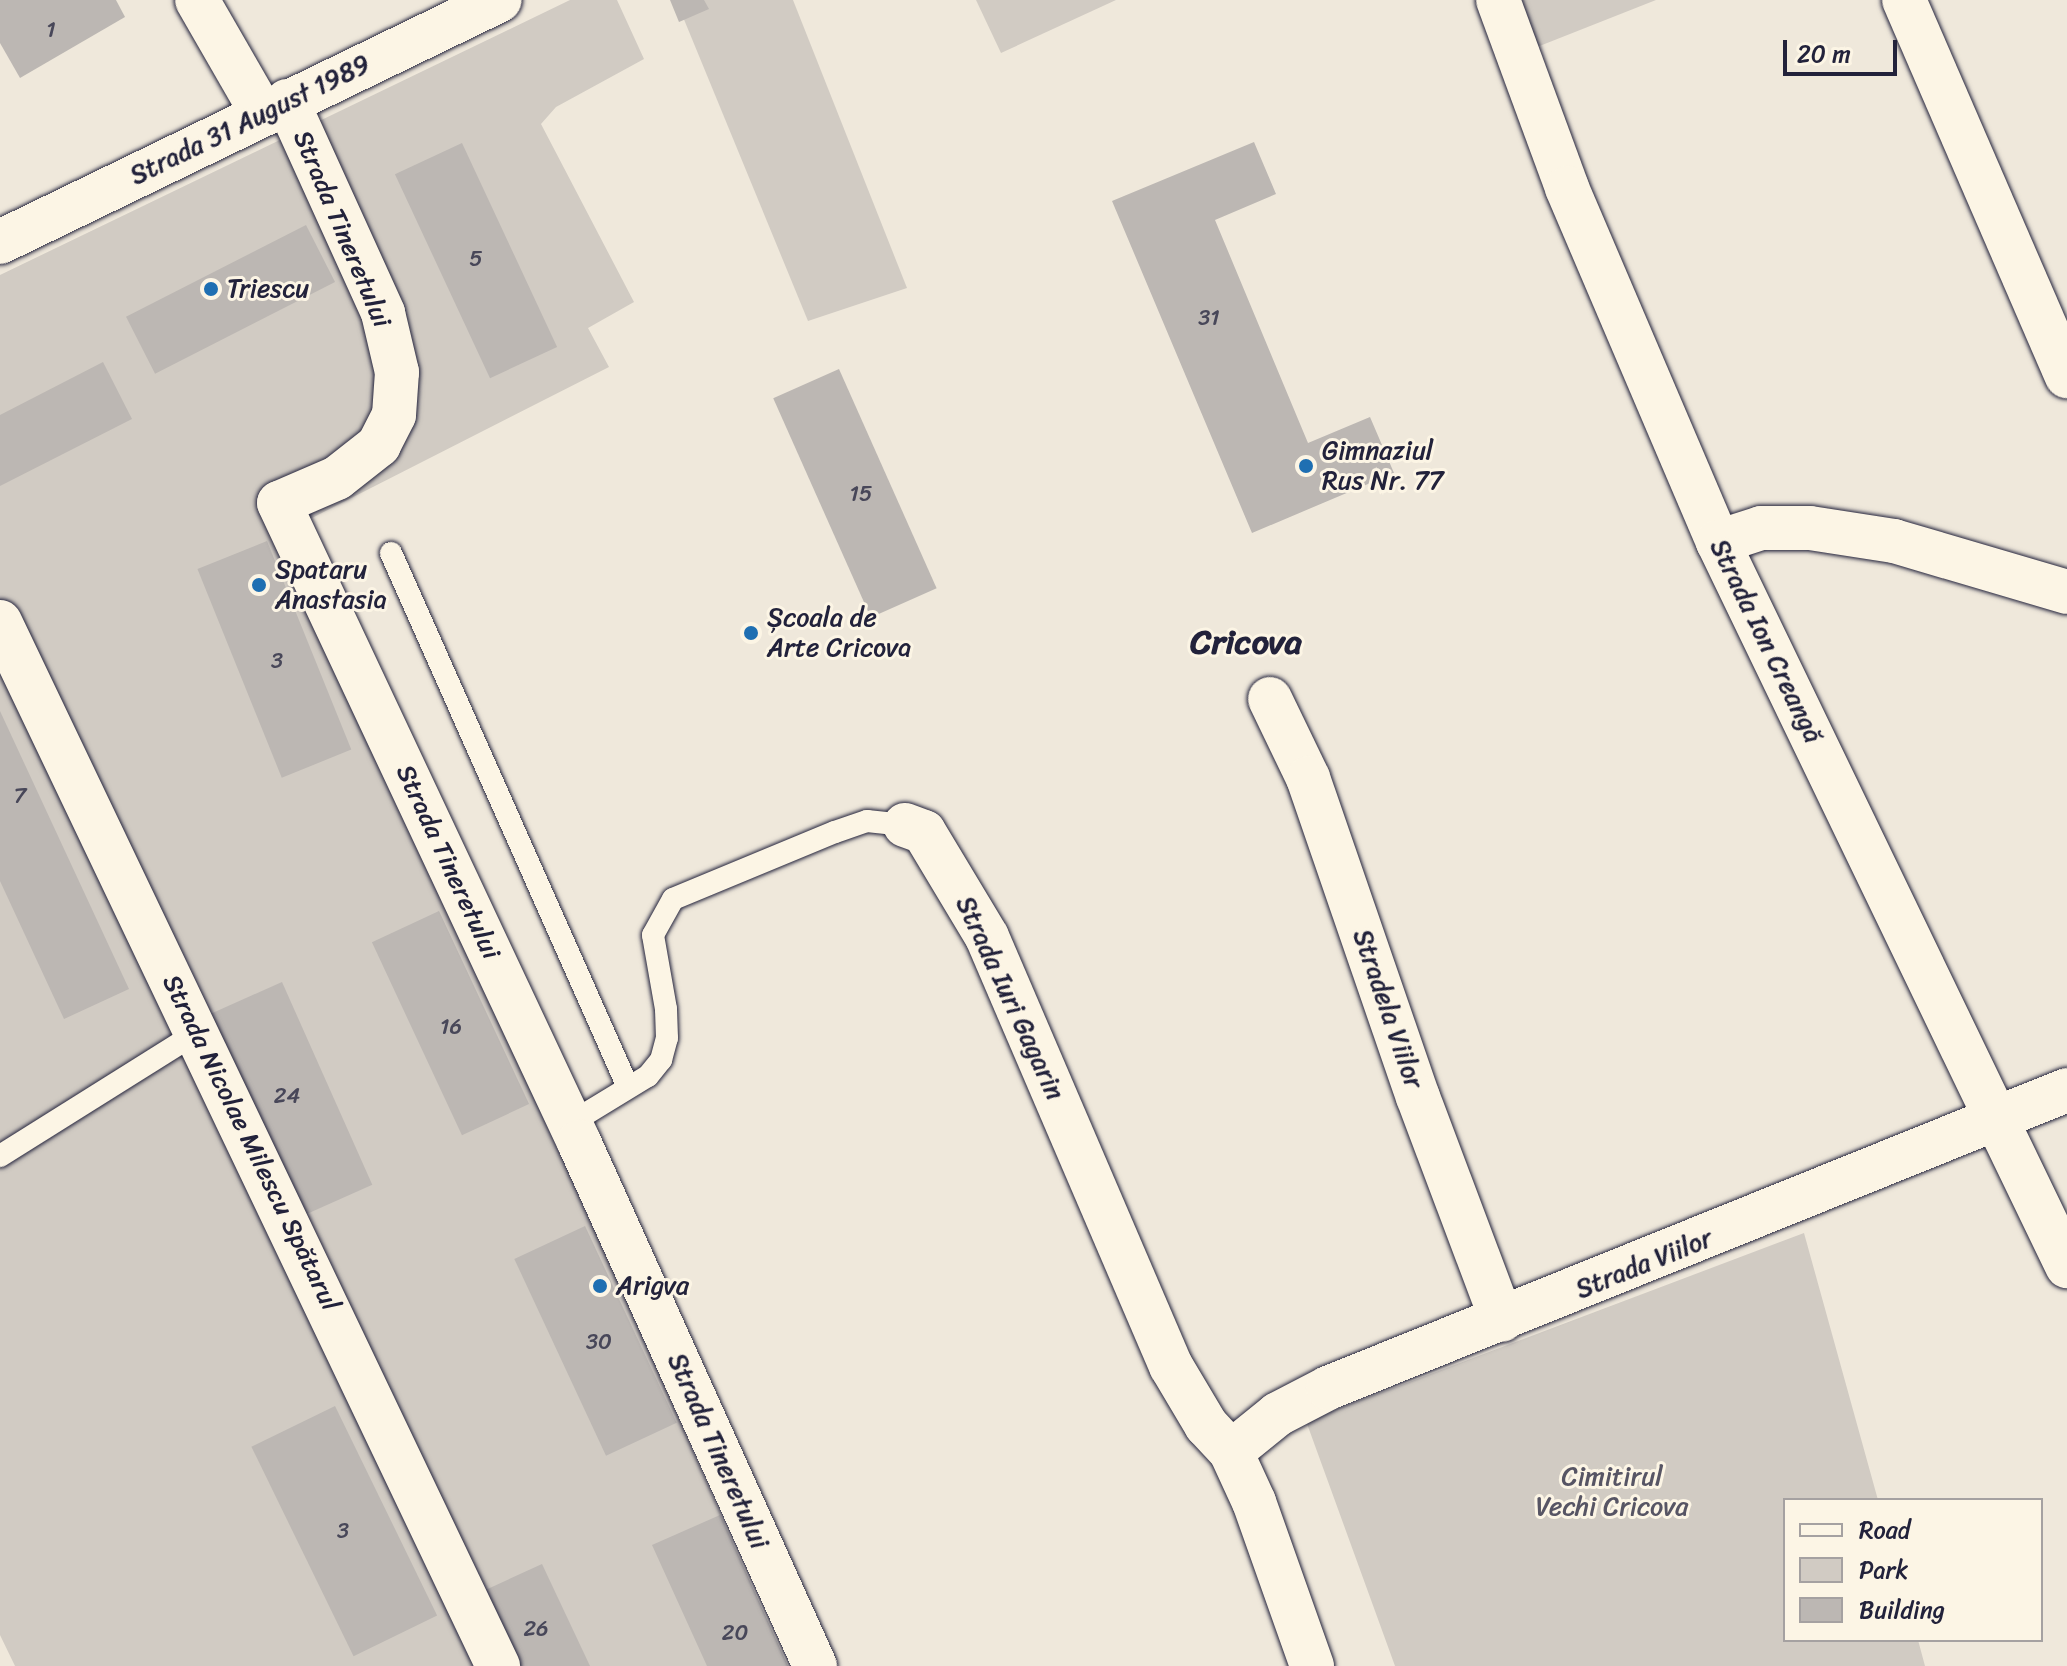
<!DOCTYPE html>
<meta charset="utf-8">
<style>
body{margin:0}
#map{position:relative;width:2067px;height:1666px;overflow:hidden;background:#efe8db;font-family:Sriracha,sans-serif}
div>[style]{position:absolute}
.green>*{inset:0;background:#d1cbc3}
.building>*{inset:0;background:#bcb7b3;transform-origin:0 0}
.roads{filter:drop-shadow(0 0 2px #22223b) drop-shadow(0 0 2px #22223b)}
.service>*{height:22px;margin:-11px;padding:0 11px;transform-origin:11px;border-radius:11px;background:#fcf5e5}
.minor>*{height:44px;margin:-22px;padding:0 22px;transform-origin:22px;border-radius:22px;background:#fcf5e5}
.tertiary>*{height:44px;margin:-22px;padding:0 22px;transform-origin:22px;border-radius:22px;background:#fcf5e5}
.dots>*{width:22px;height:22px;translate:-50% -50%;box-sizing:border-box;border:4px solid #fcf5e5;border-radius:50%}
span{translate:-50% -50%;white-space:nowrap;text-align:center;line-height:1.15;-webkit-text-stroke:6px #fcf5e5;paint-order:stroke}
.number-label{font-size:22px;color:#484759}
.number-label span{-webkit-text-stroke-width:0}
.street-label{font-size:26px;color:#22223b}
.poi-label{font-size:26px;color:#22223b}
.left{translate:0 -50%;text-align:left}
.park-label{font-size:26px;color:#575564}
.district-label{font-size:34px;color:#22223b;font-weight:700}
.legend{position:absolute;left:1783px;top:1498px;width:260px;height:144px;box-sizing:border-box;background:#fcf5e5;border:2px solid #a5a1a1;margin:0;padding:10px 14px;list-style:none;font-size:24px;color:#22223b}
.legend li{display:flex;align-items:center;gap:16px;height:40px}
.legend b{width:40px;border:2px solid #a5a1a1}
.scale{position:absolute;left:1783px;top:40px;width:114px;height:36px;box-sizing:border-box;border:4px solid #22223b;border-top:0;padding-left:10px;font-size:24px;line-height:28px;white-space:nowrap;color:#22223b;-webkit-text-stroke:6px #fcf5e5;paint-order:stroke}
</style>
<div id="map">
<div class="green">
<div style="clip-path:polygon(570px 0,617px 0,644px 59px,556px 107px,541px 124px,634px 302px,588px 328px,609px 367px,310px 519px,553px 1132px,787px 1666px,15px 1666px,0 1635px,0 275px)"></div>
<div style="clip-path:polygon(676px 0,793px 0,907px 288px,808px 321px)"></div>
<div style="clip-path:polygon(976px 0,1116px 0,1001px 53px)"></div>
<div style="clip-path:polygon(1522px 0,1656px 0,1537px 47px)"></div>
<div style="clip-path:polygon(1804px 1233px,1878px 1500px,1785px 1500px,1785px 1640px,1918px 1640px,1925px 1666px,1395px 1666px,1306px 1421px)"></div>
</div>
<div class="building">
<div style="clip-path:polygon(0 0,116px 0,125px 17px,20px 78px,0 43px)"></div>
<div style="clip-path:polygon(670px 0,704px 0,709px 9px,679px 22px)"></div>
<div style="clip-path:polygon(1254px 142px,1276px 194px,1215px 220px,1308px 443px,1370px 417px,1394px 473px,1252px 533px,1112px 201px)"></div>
<div style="left:462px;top:143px;width:225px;height:74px;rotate:65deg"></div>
<div style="left:306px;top:225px;width:64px;height:202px;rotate:63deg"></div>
<div style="clip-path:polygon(103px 362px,132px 419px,0 486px,0 415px)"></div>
<div style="left:839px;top:369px;width:240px;height:72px;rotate:66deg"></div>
<div style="left:267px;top:541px;width:225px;height:75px;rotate:68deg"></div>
<div style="clip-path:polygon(0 711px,129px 989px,64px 1019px,0 881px)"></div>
<div style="left:439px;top:911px;width:213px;height:74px;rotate:65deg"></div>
<div style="left:282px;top:982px;width:222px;height:81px;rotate:66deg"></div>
<div style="left:585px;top:1226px;width:217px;height:78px;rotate:65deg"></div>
<div style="left:335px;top:1406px;width:233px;height:93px;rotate:64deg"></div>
<div style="clip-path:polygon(720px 1515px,788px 1666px,707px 1666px,652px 1545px)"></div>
<div style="clip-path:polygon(542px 1564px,590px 1666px,516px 1666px,481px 1592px)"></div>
</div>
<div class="roads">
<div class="service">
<div style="left:391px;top:553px;width:584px;rotate:66.07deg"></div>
<div style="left:569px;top:1124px;width:92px;rotate:-31.3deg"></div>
<div style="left:648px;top:1076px;width:21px;rotate:-51deg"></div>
<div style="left:661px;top:1060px;width:23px;rotate:-75deg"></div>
<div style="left:667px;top:1038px;width:29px;rotate:-92deg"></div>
<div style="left:666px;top:1009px;width:75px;rotate:-100deg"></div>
<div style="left:653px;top:935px;width:41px;rotate:-60.9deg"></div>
<div style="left:673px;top:899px;width:175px;rotate:-22.5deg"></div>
<div style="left:835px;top:832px;width:34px;rotate:-19deg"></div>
<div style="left:867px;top:821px;width:38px;rotate:6deg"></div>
<div style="left:0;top:1156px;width:234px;rotate:-32.1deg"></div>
</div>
<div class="minor">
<div style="left:197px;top:0;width:130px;rotate:60.1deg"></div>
<div style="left:1498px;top:0;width:200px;rotate:69.8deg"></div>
<div style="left:1567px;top:188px;width:385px;rotate:66.9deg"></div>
<div style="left:1718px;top:542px;width:804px;rotate:64.26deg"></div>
<div style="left:1904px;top:0;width:410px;rotate:66.6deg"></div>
<div style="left:287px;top:101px;width:233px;rotate:65.6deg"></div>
<div style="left:383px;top:313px;width:61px;rotate:76.7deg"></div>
<div style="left:397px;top:372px;width:43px;rotate:94deg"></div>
<div style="left:394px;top:415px;width:34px;rotate:117deg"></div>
<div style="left:379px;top:445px;width:53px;rotate:141.8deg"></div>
<div style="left:337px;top:478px;width:63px;rotate:156.7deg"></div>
<div style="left:279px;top:503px;width:706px;rotate:64.85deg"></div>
<div style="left:579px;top:1142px;width:575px;rotate:65.75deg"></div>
<div style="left:1718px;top:542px;width:45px;rotate:-18deg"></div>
<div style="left:1761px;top:528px;width:49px"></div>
<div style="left:1810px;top:528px;width:85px;rotate:8.8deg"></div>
<div style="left:1894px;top:541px;width:180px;rotate:16.4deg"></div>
<div style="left:0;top:622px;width:1157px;rotate:64.5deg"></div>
<div style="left:1270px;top:699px;width:88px;rotate:64.3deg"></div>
<div style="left:1308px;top:778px;width:337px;rotate:71deg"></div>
<div style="left:1418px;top:1097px;width:238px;rotate:69.4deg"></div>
<div style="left:905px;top:825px;width:20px;rotate:20deg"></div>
<div style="left:924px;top:832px;width:122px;rotate:59deg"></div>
<div style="left:987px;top:937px;width:467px;rotate:66.8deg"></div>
<div style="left:1171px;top:1366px;width:69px;rotate:59.3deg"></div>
<div style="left:1206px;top:1425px;width:37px;rotate:47deg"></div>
<div style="left:1231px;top:1452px;width:55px;rotate:65.3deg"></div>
<div style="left:1254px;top:1502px;width:174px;rotate:70.5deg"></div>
<div style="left:1231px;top:1452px;width:60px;rotate:-39deg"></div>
<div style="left:1278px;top:1414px;width:56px;rotate:-27.5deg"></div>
<div style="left:1328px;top:1388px;width:797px;rotate:-21.96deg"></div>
</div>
<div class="tertiary">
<div style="left:0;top:242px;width:555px;rotate:-25.83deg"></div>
</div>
</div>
<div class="dots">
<div style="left:211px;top:289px;background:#1f6fb2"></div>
<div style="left:1306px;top:466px;background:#1f6fb2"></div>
<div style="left:259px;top:585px;background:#1f6fb2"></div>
<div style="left:751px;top:633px;background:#1f6fb2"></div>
<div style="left:600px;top:1286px;background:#1f6fb2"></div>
</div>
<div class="number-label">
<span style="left:51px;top:30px">1</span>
<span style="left:476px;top:259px">5</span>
<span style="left:1209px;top:318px">31</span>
<span style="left:861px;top:494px">15</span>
<span style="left:277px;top:661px">3</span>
<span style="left:20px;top:796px">7</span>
<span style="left:451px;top:1027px">16</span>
<span style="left:287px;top:1096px">24</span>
<span style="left:599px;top:1342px">30</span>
<span style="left:343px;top:1531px">3</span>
<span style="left:536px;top:1629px">26</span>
<span style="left:735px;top:1633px">20</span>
</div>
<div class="street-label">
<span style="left:250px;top:120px;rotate:-26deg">Strada 31 August 1989</span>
<span style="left:342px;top:229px;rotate:67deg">Strada Tineretului</span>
<span style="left:1766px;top:641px;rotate:64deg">Strada Ion Creangă</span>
<span style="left:448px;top:862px;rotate:65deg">Strada Tineretului</span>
<span style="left:1010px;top:998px;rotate:65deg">Strada Iuri Gagarin</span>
<span style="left:1388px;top:1009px;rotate:71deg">Stradela Viilor</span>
<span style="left:251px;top:1143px;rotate:64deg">Strada Nicolae Milescu Spătarul</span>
<span style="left:1644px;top:1264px;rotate:-22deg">Strada Viilor</span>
<span style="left:718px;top:1451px;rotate:66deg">Strada Tineretului</span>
</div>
<div class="poi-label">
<span class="left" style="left:227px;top:289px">Triescu</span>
<span class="left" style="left:1322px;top:466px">Gimnaziul<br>Rus Nr. 77</span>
<span class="left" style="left:275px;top:585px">Spataru<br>Anastasia</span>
<span class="left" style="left:767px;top:633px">Școala de<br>Arte Cricova</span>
<span class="left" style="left:616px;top:1286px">Arigva</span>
</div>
<div class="park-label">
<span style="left:1612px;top:1492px">Cimitirul<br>Vechi Cricova</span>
</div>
<div class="district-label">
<span style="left:1246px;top:643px">Cricova</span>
</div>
<ul class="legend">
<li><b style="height:10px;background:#fcf5e5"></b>Road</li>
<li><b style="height:22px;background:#d1cbc3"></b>Park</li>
<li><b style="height:22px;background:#bcb7b3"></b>Building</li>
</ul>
<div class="scale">20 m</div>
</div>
